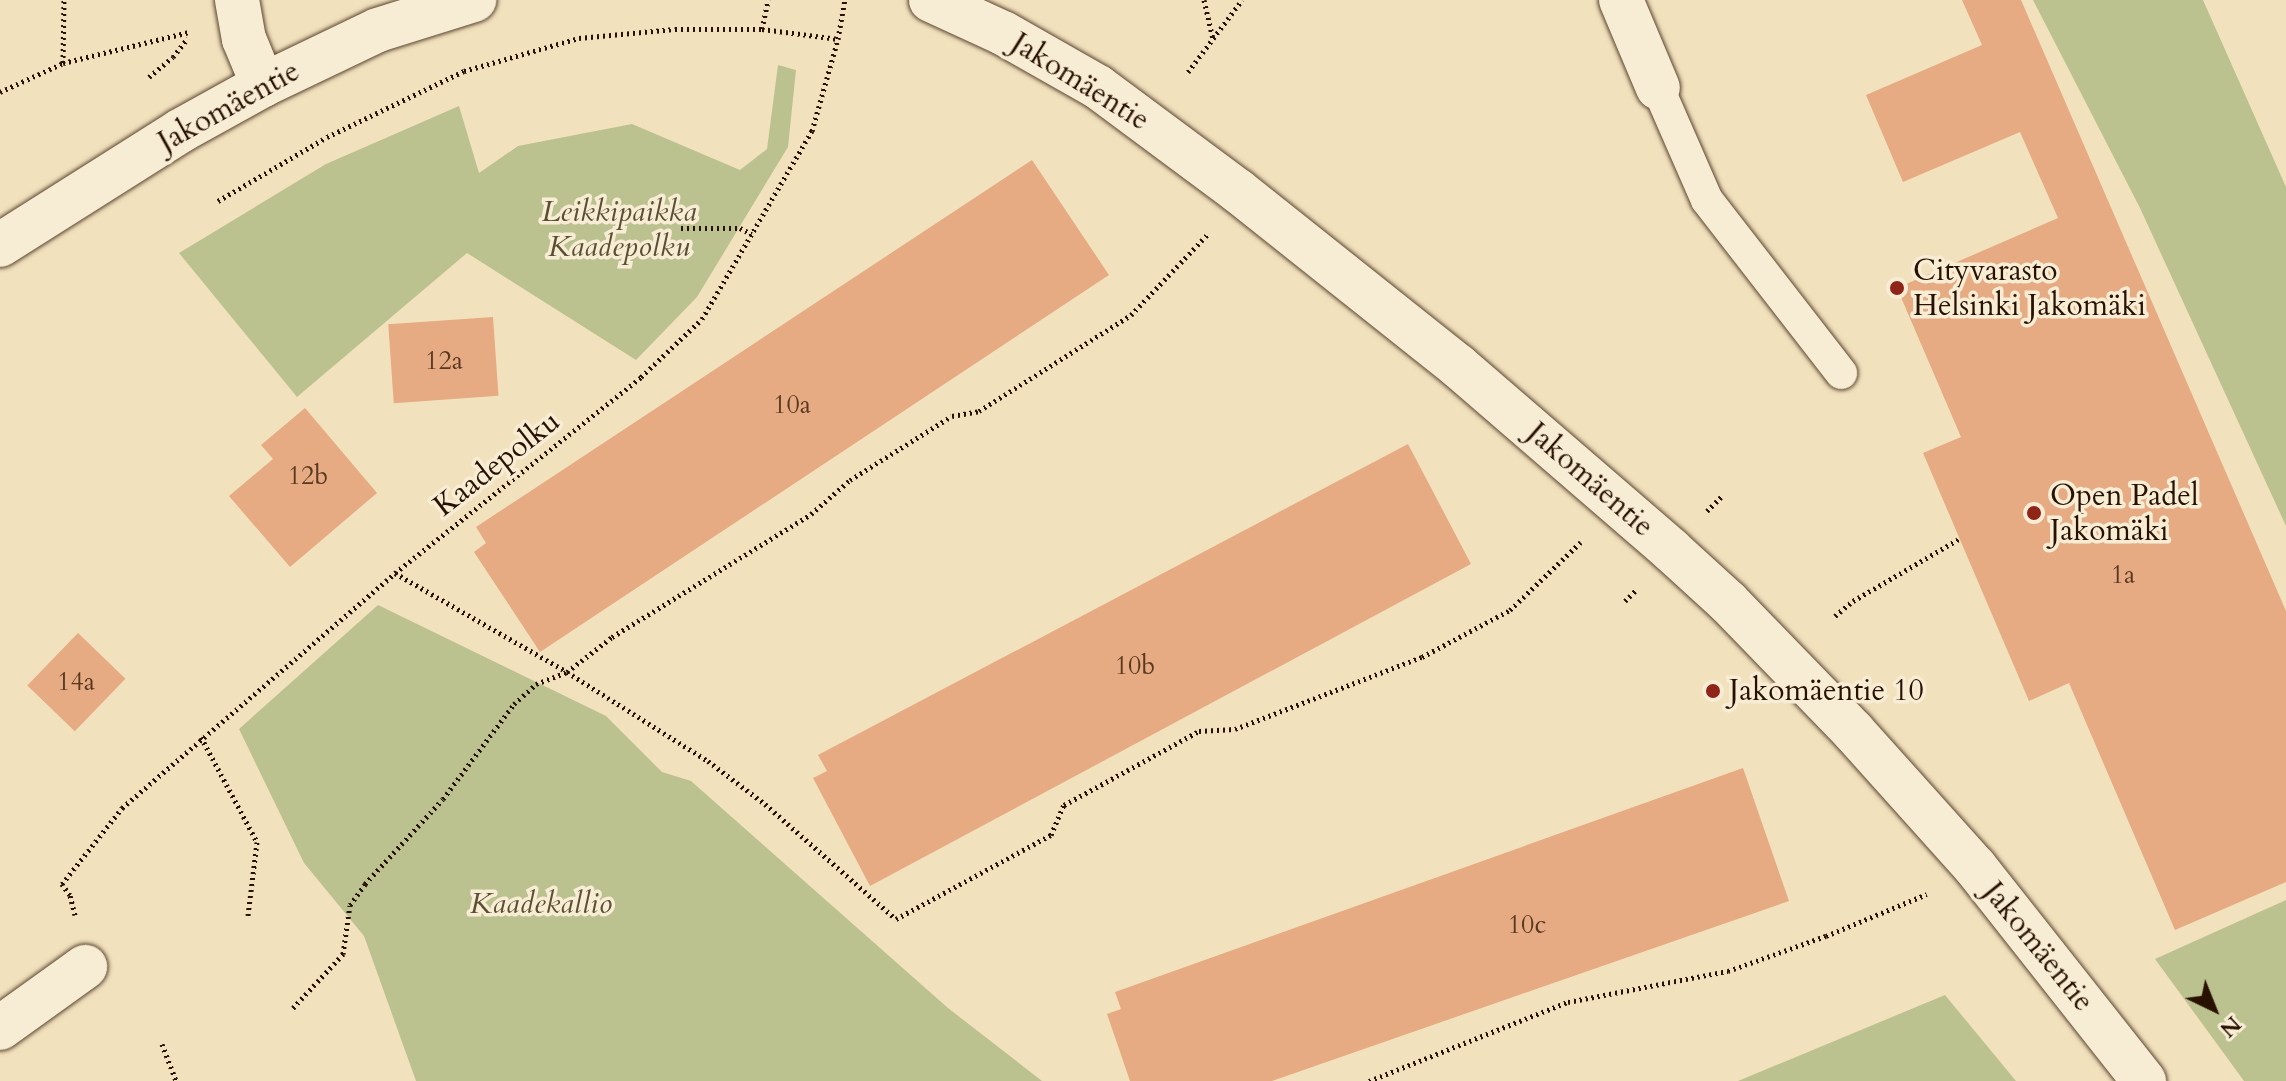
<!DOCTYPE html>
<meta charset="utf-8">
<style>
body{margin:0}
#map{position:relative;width:2286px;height:1081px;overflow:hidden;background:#f2e1bd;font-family:Cardo,serif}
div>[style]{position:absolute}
.green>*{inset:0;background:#bbc290}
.building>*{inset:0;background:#e6ab82;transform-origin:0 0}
.path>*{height:5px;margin-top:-2.5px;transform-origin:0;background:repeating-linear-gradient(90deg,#281100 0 2px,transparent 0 6px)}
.roads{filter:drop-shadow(0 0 2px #5a452f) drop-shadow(0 0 2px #5a452f)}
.lane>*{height:32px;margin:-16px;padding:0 16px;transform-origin:16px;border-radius:16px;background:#f7ecd4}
.street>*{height:44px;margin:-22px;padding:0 22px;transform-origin:22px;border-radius:22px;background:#f7ecd4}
.secondary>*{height:44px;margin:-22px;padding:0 22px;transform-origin:22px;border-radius:22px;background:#f7ecd4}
.dots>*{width:22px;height:22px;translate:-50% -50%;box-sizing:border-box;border:4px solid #f7ecd4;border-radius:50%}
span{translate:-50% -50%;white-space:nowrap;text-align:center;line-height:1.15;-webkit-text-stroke:7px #f7ecd4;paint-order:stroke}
.number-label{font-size:26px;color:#583820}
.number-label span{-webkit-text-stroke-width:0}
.street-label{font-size:30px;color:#281100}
.park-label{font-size:30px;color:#5b4f32;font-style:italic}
.poi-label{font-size:30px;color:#281100}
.left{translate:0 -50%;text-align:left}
.north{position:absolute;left:2174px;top:969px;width:80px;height:80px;-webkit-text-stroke:6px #f7ecd4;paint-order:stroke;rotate:137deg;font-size:22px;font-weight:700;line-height:32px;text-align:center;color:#281100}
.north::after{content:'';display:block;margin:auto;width:28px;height:36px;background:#281100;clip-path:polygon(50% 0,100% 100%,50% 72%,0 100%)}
</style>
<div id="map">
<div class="green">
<div style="clip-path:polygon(2033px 0,2203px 0,2286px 187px,2286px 526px,2140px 208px)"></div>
<div style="clip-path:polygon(778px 65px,796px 70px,788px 147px,697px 297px,636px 360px,467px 253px,297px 397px,179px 253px,326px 164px,459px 106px,479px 173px,518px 146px,632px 124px,740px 170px,767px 149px)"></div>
<div style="clip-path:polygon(378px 605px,606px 716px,662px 772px,691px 781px,948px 1008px,1042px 1081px,416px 1081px,364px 936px,304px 863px,239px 729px)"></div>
<div style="clip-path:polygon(2286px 900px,2286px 1081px,2244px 1081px,2155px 959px)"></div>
<div style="clip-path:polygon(1945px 995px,2016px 1081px,1738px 1081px)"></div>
</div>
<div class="building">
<div style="clip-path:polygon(1962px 0,2021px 0,2286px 611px,2286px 882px,2175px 930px,2069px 683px,2029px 701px,1923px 453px,1961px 437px,1897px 288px,2058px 218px,2020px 132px,1903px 182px,1866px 95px,1982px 45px)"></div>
<div style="clip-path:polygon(1032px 160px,1109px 275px,540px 652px,474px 552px,486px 543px,476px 527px)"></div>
<div style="left:493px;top:317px;width:79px;height:105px;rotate:86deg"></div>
<div style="clip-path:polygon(305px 408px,377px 493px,290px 567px,229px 496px,273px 459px,261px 445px)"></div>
<div style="clip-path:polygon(1408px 444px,1471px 564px,870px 886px,813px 778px,827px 771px,818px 755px)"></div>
<div style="left:78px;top:633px;width:66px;height:73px;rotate:44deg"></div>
<div style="clip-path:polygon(1743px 768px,1789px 901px,1272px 1081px,1130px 1081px,1107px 1014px,1121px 1009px,1115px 992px)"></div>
</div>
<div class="path">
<div style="left:1204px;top:0;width:40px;rotate:77deg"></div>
<div style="left:762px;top:29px;width:30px;rotate:-78deg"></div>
<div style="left:63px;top:63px;width:63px;rotate:-89.1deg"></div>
<div style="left:1188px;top:72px;width:90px;rotate:-53.1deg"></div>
<div style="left:149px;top:77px;width:31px;rotate:-40deg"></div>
<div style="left:173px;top:57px;width:24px;rotate:-52deg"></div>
<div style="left:0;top:92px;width:69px;rotate:-24.7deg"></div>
<div style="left:63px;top:63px;width:130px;rotate:-13.8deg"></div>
<div style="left:218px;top:201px;width:126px;rotate:-30.4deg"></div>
<div style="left:327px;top:137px;width:152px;rotate:-25.7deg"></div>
<div style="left:464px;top:71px;width:120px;rotate:-16deg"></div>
<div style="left:579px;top:38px;width:96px;rotate:-5.4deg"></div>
<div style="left:675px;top:29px;width:87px"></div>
<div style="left:762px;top:29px;width:77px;rotate:7.5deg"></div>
<div style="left:681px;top:228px;width:59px"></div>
<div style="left:740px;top:228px;width:13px;rotate:27deg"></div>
<div style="left:1707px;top:511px;width:20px;rotate:-45deg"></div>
<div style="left:395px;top:573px;width:198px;rotate:29.9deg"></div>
<div style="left:567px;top:672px;width:167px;rotate:32.3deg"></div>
<div style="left:708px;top:761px;width:71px;rotate:37deg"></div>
<div style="left:765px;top:804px;width:174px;rotate:41.3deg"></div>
<div style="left:896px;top:919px;width:176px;rotate:-28.5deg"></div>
<div style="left:1051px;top:835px;width:33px;rotate:-67deg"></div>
<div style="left:1064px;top:805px;width:154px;rotate:-28.7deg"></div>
<div style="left:1199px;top:731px;width:36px;rotate:-3deg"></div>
<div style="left:1235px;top:729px;width:200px;rotate:-21.1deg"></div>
<div style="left:1422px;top:657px;width:100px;rotate:-28.1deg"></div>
<div style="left:1510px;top:610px;width:98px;rotate:-43.8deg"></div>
<div style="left:1625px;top:601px;width:16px;rotate:-45deg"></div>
<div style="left:1835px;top:616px;width:23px;rotate:-40deg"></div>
<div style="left:1853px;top:601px;width:123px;rotate:-30.3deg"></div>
<div style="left:201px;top:737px;width:119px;rotate:61.9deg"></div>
<div style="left:257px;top:842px;width:74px;rotate:97deg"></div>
<div style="left:75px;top:915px;width:21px;rotate:-104deg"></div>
<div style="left:70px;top:895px;width:14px;rotate:-126deg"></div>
<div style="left:62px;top:884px;width:97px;rotate:-51.7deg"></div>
<div style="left:122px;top:808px;width:360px;rotate:-40.7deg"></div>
<div style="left:395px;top:573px;width:315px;rotate:-38.5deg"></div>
<div style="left:641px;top:377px;width:84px;rotate:-43.6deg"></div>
<div style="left:702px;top:319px;width:218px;rotate:-59.7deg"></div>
<div style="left:812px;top:131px;width:96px;rotate:-74.2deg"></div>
<div style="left:838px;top:39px;width:40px;rotate:-80deg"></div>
<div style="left:293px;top:1008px;width:74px;rotate:-47.2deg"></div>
<div style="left:343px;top:954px;width:49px;rotate:-81.9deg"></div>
<div style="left:350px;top:905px;width:26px;rotate:-54deg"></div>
<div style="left:365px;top:884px;width:115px;rotate:-47.5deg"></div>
<div style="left:443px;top:799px;width:119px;rotate:-53.2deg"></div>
<div style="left:514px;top:704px;width:30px;rotate:-42deg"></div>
<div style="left:536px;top:684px;width:33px;rotate:-21deg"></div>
<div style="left:567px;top:672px;width:57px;rotate:-37.9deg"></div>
<div style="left:612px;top:637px;width:234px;rotate:-31.7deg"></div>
<div style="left:811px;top:514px;width:52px;rotate:-41.1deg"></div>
<div style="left:850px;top:480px;width:120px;rotate:-32.1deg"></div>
<div style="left:952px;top:416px;width:27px;rotate:-10deg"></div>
<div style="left:979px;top:411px;width:180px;rotate:-32.3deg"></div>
<div style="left:1131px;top:315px;width:112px;rotate:-46.5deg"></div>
<div style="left:162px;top:1044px;width:40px;rotate:69deg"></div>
<div style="left:1369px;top:1081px;width:214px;rotate:-21.7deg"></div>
<div style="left:1568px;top:1002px;width:163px;rotate:-11deg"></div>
<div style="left:1728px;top:971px;width:104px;rotate:-19.7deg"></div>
<div style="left:1826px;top:936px;width:109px;rotate:-22.6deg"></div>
</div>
<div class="roads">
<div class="lane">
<div style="left:1658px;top:88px;width:122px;rotate:66.4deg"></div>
<div style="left:1707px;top:200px;width:219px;rotate:52.2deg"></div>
</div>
<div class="street">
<div style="left:237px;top:0;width:40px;rotate:80deg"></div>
<div style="left:244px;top:39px;width:50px;rotate:67.6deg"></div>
<div style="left:1621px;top:0;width:95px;rotate:67.2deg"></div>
<div style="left:0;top:1028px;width:105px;rotate:-35.7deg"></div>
</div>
<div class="secondary">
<div style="left:931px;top:0;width:79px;rotate:24.6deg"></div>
<div style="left:1003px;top:33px;width:109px;rotate:29.6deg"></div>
<div style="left:1098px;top:87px;width:174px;rotate:36.6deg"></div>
<div style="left:1238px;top:191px;width:281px;rotate:38.5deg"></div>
<div style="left:1458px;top:366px;width:281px;rotate:40.8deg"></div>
<div style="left:1671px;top:550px;width:77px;rotate:42.4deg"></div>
<div style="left:1728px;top:602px;width:180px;rotate:45.9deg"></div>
<div style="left:1853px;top:731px;width:183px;rotate:48.1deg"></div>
<div style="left:1975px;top:867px;width:273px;rotate:51.7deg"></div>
<div style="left:0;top:245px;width:213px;rotate:-32.3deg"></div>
<div style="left:180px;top:131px;width:95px;rotate:-29deg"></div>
<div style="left:263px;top:85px;width:127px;rotate:-25.6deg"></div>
<div style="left:378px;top:30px;width:101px;rotate:-17.4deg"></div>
</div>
</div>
<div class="dots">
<div style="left:1897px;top:288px;background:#8f2418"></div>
<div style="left:2034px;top:513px;background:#8f2418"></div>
<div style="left:1713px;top:691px;background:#8f2418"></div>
</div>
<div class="number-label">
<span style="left:444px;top:361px">12a</span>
<span style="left:792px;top:405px">10a</span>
<span style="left:308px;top:476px">12b</span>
<span style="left:2123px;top:575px">1a</span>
<span style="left:1135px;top:666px">10b</span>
<span style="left:76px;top:682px">14a</span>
<span style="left:1527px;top:925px">10c</span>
</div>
<div class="street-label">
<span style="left:1080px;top:82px;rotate:32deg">Jakomäentie</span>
<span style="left:229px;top:107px;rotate:-29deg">Jakomäentie</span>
<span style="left:497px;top:464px;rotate:-38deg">Kaadepolku</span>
<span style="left:1590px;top:480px;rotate:41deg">Jakomäentie</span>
<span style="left:2038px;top:947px;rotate:51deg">Jakomäentie</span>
</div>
<div class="park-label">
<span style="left:619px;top:229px">Leikkipaikka<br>Kaadepolku</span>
<span style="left:541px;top:904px">Kaadekallio</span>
</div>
<div class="poi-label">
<span class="left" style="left:1913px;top:288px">Cityvarasto<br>Helsinki Jakomäki</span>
<span class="left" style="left:2050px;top:513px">Open Padel<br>Jakomäki</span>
<span class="left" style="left:1729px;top:691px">Jakomäentie 10</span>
</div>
<div class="north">N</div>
</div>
